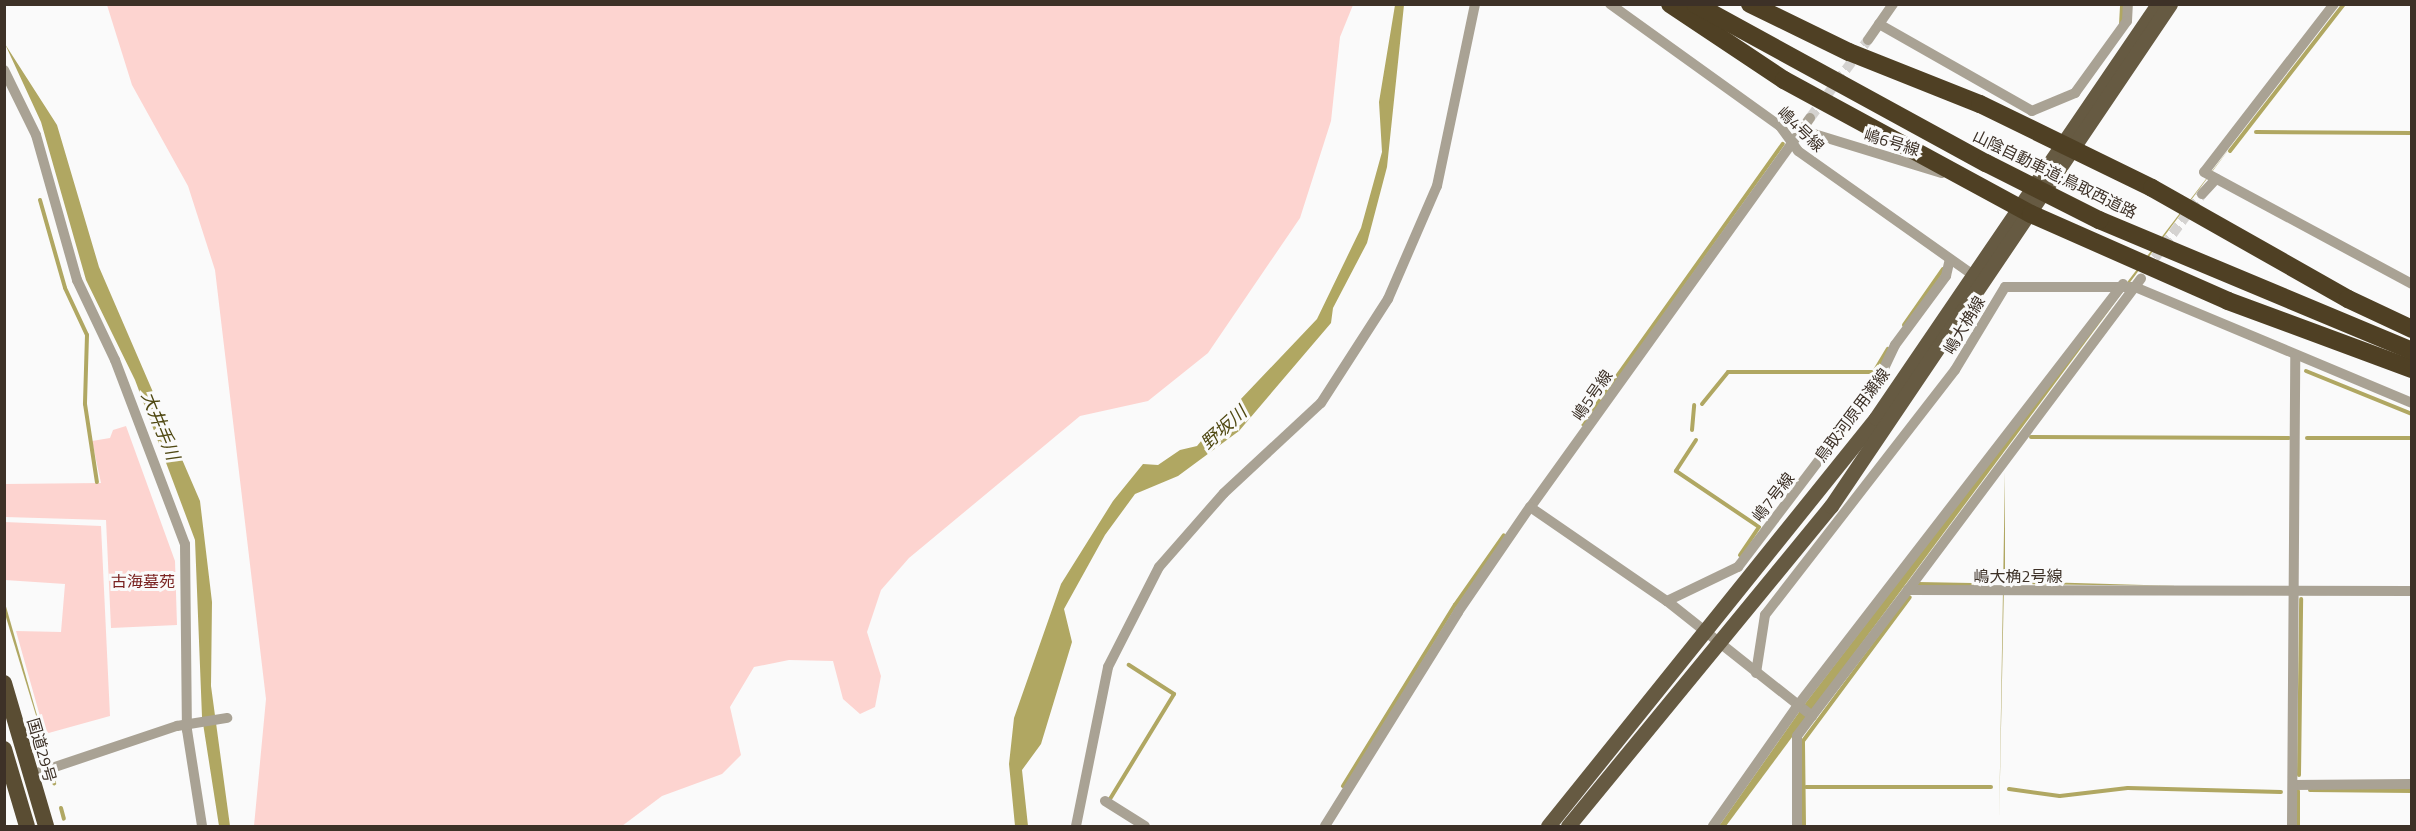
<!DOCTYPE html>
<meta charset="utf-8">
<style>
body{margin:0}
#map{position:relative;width:2416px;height:831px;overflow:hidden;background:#fafafa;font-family:"Titillium Web","Noto Sans JP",sans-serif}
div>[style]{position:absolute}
.green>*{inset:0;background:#fdd4d0}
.water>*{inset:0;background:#b0a762}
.stream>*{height:4px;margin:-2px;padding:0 2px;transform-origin:2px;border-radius:2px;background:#b0a762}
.minor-tunnel>*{height:10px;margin-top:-5px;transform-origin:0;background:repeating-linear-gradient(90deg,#d4d2d0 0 10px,transparent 0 15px)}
.minor>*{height:10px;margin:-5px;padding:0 5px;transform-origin:5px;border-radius:5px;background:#a9a294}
.primary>*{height:15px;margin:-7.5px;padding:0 7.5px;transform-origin:7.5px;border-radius:7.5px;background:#665a42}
.trunk>*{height:16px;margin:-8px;padding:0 8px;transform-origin:8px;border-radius:8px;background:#5a4d33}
.motorway>*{height:18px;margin:-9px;padding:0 9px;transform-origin:9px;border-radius:9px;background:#4f4024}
.motorway-bridge>*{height:18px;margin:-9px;padding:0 9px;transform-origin:9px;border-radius:9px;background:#4f4024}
span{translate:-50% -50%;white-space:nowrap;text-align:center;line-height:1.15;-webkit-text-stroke:6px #fafafa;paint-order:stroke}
.street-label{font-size:16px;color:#3d3127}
.park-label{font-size:16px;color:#792220}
.water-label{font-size:18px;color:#4f4812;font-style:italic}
.frame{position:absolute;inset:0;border:6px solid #3d3127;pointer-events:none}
</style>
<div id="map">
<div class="green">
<div style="clip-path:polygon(107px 5px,107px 4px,1353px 5px,1340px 37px,1331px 121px,1300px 218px,1208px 353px,1148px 401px,1080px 416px,909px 558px,881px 590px,867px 632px,881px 676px,875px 707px,860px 714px,843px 699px,833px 661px,789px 660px,754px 667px,730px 707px,741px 755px,722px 774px,662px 796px,622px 826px,254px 826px,266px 699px,215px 270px,188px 186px,132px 85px)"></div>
<div style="clip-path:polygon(126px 426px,175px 561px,177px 625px,111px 628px,106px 520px,5px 517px,5px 484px,101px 483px,92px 441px,110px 438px,113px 430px)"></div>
<div style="clip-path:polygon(4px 522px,101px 526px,110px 716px,45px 734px,16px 631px,61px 632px,65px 584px,5px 580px)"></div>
</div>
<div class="water">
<div style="clip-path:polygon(1395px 5px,1404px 5px,1387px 167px,1367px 243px,1333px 308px,1331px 323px,1239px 431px,1178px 476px,1135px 494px,1105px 535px,1064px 609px,1072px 642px,1041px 744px,1022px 770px,1028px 826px,1015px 826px,1009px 764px,1014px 718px,1061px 584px,1113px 501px,1143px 464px,1158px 465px,1180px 450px,1197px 446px,1211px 429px,1232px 417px,1239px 401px,1317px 319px,1361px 228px,1382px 152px,1379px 102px)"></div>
<div style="clip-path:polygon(5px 44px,57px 125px,99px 267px,200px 501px,212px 602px,211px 686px,230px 826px,219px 826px,202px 717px,195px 540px,135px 380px,86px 280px,41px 122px)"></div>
<div style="clip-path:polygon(2232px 145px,1726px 826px,1719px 826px,1804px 705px)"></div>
<div style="clip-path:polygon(2005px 471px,2005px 581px,2179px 586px,2004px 584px,1999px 826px)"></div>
<div style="clip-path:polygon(5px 603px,50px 761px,5px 614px)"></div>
</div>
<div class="stream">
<div style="left:2121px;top:25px;width:21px;rotate:-87deg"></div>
<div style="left:2256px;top:132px;width:156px;rotate:0.4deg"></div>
<div style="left:2230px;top:151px;width:186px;rotate:-52.2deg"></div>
<div style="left:40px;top:200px;width:91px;rotate:74.1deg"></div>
<div style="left:65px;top:288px;width:52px;rotate:64.9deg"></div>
<div style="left:87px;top:335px;width:69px;rotate:91.7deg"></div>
<div style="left:85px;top:404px;width:79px;rotate:81.3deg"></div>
<div style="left:1904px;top:325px;width:68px;rotate:-55.1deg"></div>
<div style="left:2306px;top:371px;width:114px;rotate:22.1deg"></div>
<div style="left:1702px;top:404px;width:41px;rotate:-50.9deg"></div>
<div style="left:1728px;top:372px;width:146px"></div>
<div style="left:1874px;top:372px;width:27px;rotate:-59deg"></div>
<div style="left:1583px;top:424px;width:344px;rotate:-54.5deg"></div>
<div style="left:1692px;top:430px;width:25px;rotate:-85deg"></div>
<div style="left:2031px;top:437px;width:258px;rotate:0.2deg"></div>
<div style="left:2307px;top:438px;width:105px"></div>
<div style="left:1696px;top:440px;width:37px;rotate:123deg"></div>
<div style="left:1676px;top:471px;width:100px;rotate:34deg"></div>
<div style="left:1759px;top:527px;width:34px;rotate:124deg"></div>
<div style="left:1918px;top:584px;width:54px;rotate:1.1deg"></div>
<div style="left:51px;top:775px;width:9px;rotate:69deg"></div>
<div style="left:2299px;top:775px;width:176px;rotate:-89.3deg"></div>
<div style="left:1343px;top:786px;width:213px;rotate:-58.3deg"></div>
<div style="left:1455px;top:605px;width:85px;rotate:-55deg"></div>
<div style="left:1806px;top:787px;width:185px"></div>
<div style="left:2009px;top:789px;width:51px;rotate:7.8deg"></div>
<div style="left:2060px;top:796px;width:68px;rotate:-6.7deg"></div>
<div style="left:2128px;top:788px;width:153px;rotate:1.5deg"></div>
<div style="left:2310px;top:790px;width:102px;rotate:0.6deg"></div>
<div style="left:1110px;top:799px;width:123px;rotate:-58.6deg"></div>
<div style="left:1174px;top:694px;width:54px;rotate:-147.2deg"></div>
<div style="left:61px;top:808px;width:11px;rotate:75deg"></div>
<div style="left:1804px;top:826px;width:85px;rotate:-90.7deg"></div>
<div style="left:1803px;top:741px;width:179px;rotate:-53.4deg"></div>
<div style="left:2298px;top:826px;width:35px;rotate:-90deg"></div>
</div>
<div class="minor-tunnel">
<div style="left:1810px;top:118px;width:97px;rotate:-53.4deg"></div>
<div style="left:2146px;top:270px;width:94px;rotate:-53.6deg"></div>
</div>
<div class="minor">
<div style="left:1610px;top:4px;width:209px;rotate:35.7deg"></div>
<div style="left:1780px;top:126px;width:31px;rotate:54deg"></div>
<div style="left:1798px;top:151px;width:213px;rotate:35.3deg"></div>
<div style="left:2334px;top:4px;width:212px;rotate:127.7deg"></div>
<div style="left:2204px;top:172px;width:236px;rotate:28.3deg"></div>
<div style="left:2127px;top:21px;width:17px;rotate:-87deg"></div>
<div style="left:1879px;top:24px;width:176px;rotate:29.6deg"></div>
<div style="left:2032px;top:111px;width:47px;rotate:-22.7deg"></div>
<div style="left:2075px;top:93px;width:89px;rotate:-54.2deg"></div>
<div style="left:1868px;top:40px;width:44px;rotate:-55.2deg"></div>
<div style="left:4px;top:70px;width:72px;rotate:63.8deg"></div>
<div style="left:36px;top:135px;width:151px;rotate:74.2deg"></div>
<div style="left:77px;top:280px;width:89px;rotate:64.6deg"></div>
<div style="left:115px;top:360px;width:197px;rotate:69.2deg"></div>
<div style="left:185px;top:544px;width:186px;rotate:89.4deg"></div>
<div style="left:187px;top:730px;width:97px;rotate:81.1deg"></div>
<div style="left:1810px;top:118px;width:479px;rotate:125.7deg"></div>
<div style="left:1530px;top:507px;width:166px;rotate:34.5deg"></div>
<div style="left:1667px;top:601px;width:185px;rotate:38.4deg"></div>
<div style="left:1812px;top:716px;width:158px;rotate:-52.7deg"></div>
<div style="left:1908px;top:590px;width:504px;rotate:0.11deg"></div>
<div style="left:1801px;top:130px;width:147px;rotate:17deg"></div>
<div style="left:2202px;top:194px;width:21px;rotate:-47deg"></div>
<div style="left:1908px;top:590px;width:389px;rotate:-53.2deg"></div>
<div style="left:1667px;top:601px;width:79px;rotate:-25.6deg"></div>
<div style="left:1738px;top:567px;width:228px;rotate:-52.8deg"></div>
<div style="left:1876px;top:385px;width:44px;rotate:-64.6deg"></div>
<div style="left:1895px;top:345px;width:86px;rotate:-53.5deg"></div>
<div style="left:1946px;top:276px;width:17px;rotate:-77deg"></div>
<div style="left:1756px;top:673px;width:59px;rotate:-81.2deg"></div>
<div style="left:1765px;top:615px;width:310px;rotate:-52.2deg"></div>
<div style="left:1955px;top:370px;width:97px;rotate:-58.9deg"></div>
<div style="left:2005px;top:287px;width:130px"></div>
<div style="left:2135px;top:287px;width:300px;rotate:22.7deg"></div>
<div style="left:31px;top:775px;width:154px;rotate:-18.6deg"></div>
<div style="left:177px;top:726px;width:51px;rotate:-9.1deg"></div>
<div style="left:2293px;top:785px;width:119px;rotate:-0.5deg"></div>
<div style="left:1105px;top:801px;width:47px;rotate:32deg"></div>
<div style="left:1076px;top:826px;width:162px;rotate:-78.6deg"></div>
<div style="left:1108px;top:667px;width:112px;rotate:-63deg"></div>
<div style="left:1159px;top:567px;width:98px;rotate:-48.7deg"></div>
<div style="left:1224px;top:493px;width:132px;rotate:-42.9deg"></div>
<div style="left:1321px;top:403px;width:124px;rotate:-57.2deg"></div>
<div style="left:1388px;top:299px;width:123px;rotate:-66.6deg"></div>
<div style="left:1437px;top:186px;width:186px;rotate:-78.2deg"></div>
<div style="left:1325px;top:826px;width:252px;rotate:-58.1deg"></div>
<div style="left:1458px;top:612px;width:127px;rotate:-55.6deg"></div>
<div style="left:1713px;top:826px;width:148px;rotate:-54.9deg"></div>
<div style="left:1798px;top:705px;width:532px;rotate:-52.33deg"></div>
<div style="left:1797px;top:826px;width:90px;rotate:-90deg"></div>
<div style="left:1797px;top:736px;width:25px;rotate:-53deg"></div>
<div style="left:2292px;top:826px;width:471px;rotate:-89.6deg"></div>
</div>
<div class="primary">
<div style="left:1548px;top:826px;width:523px;rotate:-51.2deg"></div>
<div style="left:1876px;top:418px;width:501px;rotate:-55.74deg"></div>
<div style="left:1568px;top:826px;width:414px;rotate:-50.6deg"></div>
<div style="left:1831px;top:506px;width:606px;rotate:-55.97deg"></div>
</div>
<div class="trunk">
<div style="left:4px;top:683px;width:149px;rotate:73.6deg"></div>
<div style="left:4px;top:749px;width:80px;rotate:73.4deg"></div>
</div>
<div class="motorway">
<div style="left:1670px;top:4px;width:137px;rotate:33.7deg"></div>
<div style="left:1784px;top:80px;width:281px;rotate:28.5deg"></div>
<div style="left:2031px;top:214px;width:215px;rotate:23.8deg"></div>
<div style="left:2228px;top:301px;width:196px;rotate:20.3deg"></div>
<div style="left:1695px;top:4px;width:332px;rotate:28.7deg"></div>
<div style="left:1750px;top:4px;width:110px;rotate:25.9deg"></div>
<div style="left:1849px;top:52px;width:141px;rotate:21.7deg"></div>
<div style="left:1980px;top:104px;width:191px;rotate:26deg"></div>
<div style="left:2152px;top:188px;width:225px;rotate:29.5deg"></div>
<div style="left:2348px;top:299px;width:71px;rotate:25.1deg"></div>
<div style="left:2099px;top:220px;width:339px;rotate:22.7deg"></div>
</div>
<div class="motorway-bridge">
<div style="left:1986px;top:163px;width:127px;rotate:26.8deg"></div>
</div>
<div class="street-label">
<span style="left:1801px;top:129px;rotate:44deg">嶋4号線</span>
<span style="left:1892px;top:142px;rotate:17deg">嶋6号線</span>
<span style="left:2055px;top:174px;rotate:26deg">山陰自動車道;鳥取西道路</span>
<span style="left:1964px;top:325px;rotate:-59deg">嶋大桷線</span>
<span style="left:1592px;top:395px;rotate:-55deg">嶋5号線</span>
<span style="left:1852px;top:415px;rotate:-53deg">鳥取河原用瀬線</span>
<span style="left:1773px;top:497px;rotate:-52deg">嶋7号線</span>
<span style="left:2018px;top:576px">嶋大桷2号線</span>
<span style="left:42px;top:750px;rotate:74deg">国道29号</span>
</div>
<div class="park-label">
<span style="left:143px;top:581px">古海墓苑</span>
</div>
<div class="water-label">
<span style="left:160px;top:426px;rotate:68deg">大井手川</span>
<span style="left:1224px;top:428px;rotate:-42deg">野坂川</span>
</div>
<div class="frame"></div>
</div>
